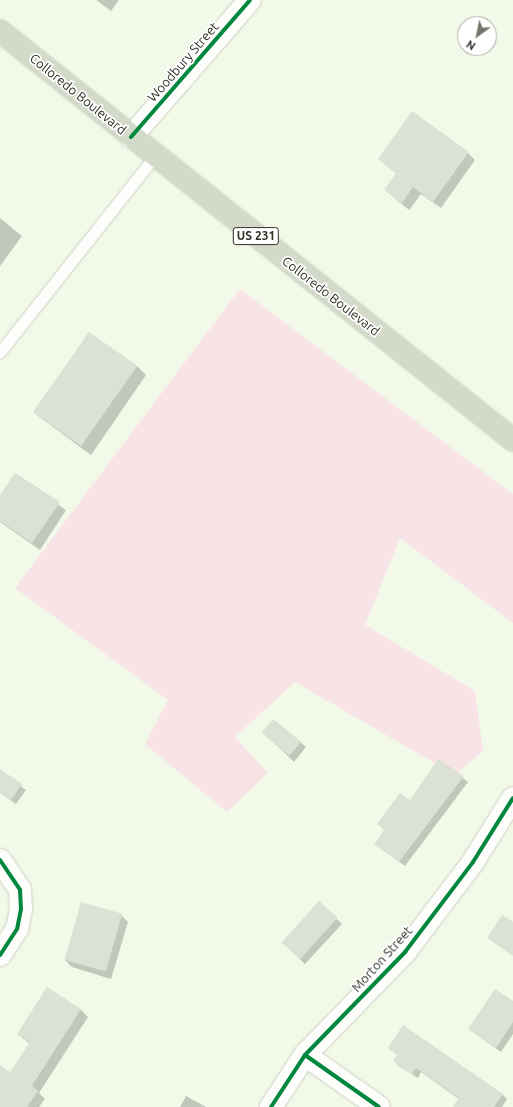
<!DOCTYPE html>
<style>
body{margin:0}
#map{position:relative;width:513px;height:1107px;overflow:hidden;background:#f2f9e8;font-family:Ubuntu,sans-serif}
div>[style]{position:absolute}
.green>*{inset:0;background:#f8e3e7}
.shadow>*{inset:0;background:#0003}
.building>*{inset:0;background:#dbe1d3;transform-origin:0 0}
.roads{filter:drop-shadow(0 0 1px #cdd2c5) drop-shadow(0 0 1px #cdd2c5)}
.lane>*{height:11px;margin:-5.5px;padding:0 5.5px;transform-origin:5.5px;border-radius:5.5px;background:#fdfefc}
.street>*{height:22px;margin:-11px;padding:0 11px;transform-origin:11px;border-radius:11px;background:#fdfefc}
.secondary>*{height:22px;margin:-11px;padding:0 11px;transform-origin:11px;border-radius:11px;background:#fdfefc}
.highway>*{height:22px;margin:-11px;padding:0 11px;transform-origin:11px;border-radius:11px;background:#d4dac9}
.cycleway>*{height:4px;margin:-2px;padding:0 2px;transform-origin:2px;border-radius:2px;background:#00873e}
span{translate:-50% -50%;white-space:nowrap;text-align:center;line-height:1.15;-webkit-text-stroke:3.5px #fff;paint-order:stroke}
.shield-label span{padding:1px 3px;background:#fff;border:1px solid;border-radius:3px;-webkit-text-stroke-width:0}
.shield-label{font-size:12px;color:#2d3127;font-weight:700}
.street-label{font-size:13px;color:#2d3127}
.north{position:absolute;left:457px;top:16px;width:40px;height:40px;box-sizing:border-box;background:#fff;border:1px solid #abada9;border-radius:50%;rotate:213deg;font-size:11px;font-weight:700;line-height:16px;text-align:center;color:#2d3127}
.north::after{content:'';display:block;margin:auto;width:14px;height:18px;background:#72776b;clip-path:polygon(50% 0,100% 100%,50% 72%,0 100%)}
</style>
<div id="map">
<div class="green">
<div style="clip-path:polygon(240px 289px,513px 494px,513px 623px,400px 538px,365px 625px,475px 691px,483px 751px,455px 775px,295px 682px,235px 737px,268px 773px,227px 812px,145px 744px,168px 700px,15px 588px)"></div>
</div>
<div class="shadow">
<div style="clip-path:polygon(96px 0,119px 0,111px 11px)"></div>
<div style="clip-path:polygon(468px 153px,475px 160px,441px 208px,421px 194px,409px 210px,385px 190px,397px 174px,379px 159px)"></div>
<div style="clip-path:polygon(0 218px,22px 236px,0 266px)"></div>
<div style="clip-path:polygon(137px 366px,146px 375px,91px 455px,34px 413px)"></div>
<div style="clip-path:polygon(15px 474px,66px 510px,40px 550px,0 522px,0 497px)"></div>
<div style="clip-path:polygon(274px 720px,306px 747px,294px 762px,264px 733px)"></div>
<div style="clip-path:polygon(439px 760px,468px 782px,405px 866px,380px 848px,385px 830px,410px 801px)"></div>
<div style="clip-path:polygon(0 770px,26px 790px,16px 804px,0 793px)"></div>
<div style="clip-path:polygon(121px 915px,128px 922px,111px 979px,72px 967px,65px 960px)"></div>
<div style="clip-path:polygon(337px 919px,342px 924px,305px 964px,287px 947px)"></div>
<div style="clip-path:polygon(513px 1003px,513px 1034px,501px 1052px,469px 1029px)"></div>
<div style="clip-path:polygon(81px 1010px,88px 1017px,39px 1093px,45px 1099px,39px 1107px,0 1107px,0 1075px,11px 1073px,30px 1044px,18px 1034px)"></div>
<div style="clip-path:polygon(389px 1048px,502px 1094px,507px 1099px,502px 1107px,458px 1107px,459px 1099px,421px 1072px,418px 1078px,399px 1066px,394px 1061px,398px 1056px)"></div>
<div style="clip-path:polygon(186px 1096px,206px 1107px,180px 1107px)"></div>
</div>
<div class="building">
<div style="clip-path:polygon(412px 111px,469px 152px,433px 202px,413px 187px,402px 203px,384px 190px,396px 173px,378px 159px)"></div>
<div style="left:89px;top:332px;width:59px;height:98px;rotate:35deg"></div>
<div style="clip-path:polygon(15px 473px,60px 502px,32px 543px,0 521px,0 495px)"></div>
<div style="left:273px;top:719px;width:36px;height:18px;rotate:39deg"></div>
<div style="clip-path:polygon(438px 759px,464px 776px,399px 862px,374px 844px,384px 830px,377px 824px,400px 793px,410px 800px)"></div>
<div style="clip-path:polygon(0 769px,22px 784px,11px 800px,0 793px)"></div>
<div style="left:319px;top:901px;width:25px;height:56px;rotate:42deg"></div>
<div style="left:81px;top:902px;width:43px;height:60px;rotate:16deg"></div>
<div style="clip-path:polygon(502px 915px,513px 922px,513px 956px,487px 938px)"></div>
<div style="clip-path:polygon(47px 987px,81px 1009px,32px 1086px,38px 1091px,27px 1107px,0 1107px,0 1065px,10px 1072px,30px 1042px,17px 1034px)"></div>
<div style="clip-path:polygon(495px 989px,513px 1001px,513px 1022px,496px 1048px,468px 1029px)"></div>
<div style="clip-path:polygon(403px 1025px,503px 1094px,494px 1107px,453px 1107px,459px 1098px,416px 1068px,412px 1074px,393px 1061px,397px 1055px,388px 1048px)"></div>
</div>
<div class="roads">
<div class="lane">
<div style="left:0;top:352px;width:250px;rotate:-51.7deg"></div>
</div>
<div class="street">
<div style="left:131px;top:137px;width:181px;rotate:-49deg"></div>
<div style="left:0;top:860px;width:36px;rotate:56deg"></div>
<div style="left:20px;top:890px;width:19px;rotate:87deg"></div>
<div style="left:21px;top:909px;width:20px;rotate:101deg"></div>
<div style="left:17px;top:929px;width:31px;rotate:123deg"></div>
<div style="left:305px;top:1055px;width:90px;rotate:35.1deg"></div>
</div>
<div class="secondary">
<div style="left:271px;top:1107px;width:62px;rotate:-56.8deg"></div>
<div style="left:305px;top:1055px;width:144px;rotate:-45.8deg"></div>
<div style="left:405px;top:952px;width:113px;rotate:-52.9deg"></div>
<div style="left:473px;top:862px;width:75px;rotate:-58deg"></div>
</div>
<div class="highway">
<div style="left:0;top:31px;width:656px;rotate:38.56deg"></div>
</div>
</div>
<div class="cycleway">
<div style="left:131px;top:137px;width:181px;rotate:-49deg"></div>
<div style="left:0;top:860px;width:36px;rotate:56deg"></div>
<div style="left:20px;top:890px;width:19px;rotate:87deg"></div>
<div style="left:21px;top:909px;width:20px;rotate:101deg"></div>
<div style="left:17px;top:929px;width:31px;rotate:123deg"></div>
<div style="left:305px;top:1055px;width:90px;rotate:35.1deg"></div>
<div style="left:271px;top:1107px;width:62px;rotate:-56.8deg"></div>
<div style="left:305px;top:1055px;width:144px;rotate:-45.8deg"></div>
<div style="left:405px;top:952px;width:113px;rotate:-52.9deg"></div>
<div style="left:473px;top:862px;width:75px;rotate:-58deg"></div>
</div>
<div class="shield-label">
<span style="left:256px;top:236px">US 231</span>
</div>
<div class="street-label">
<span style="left:183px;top:62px;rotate:-49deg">Woodbury Street</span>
<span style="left:78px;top:94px;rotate:39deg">Colloredo Boulevard</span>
<span style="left:331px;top:296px;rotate:38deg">Colloredo Boulevard</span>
<span style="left:382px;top:959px;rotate:-48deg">Morton Street</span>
</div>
<div class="north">N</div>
</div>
